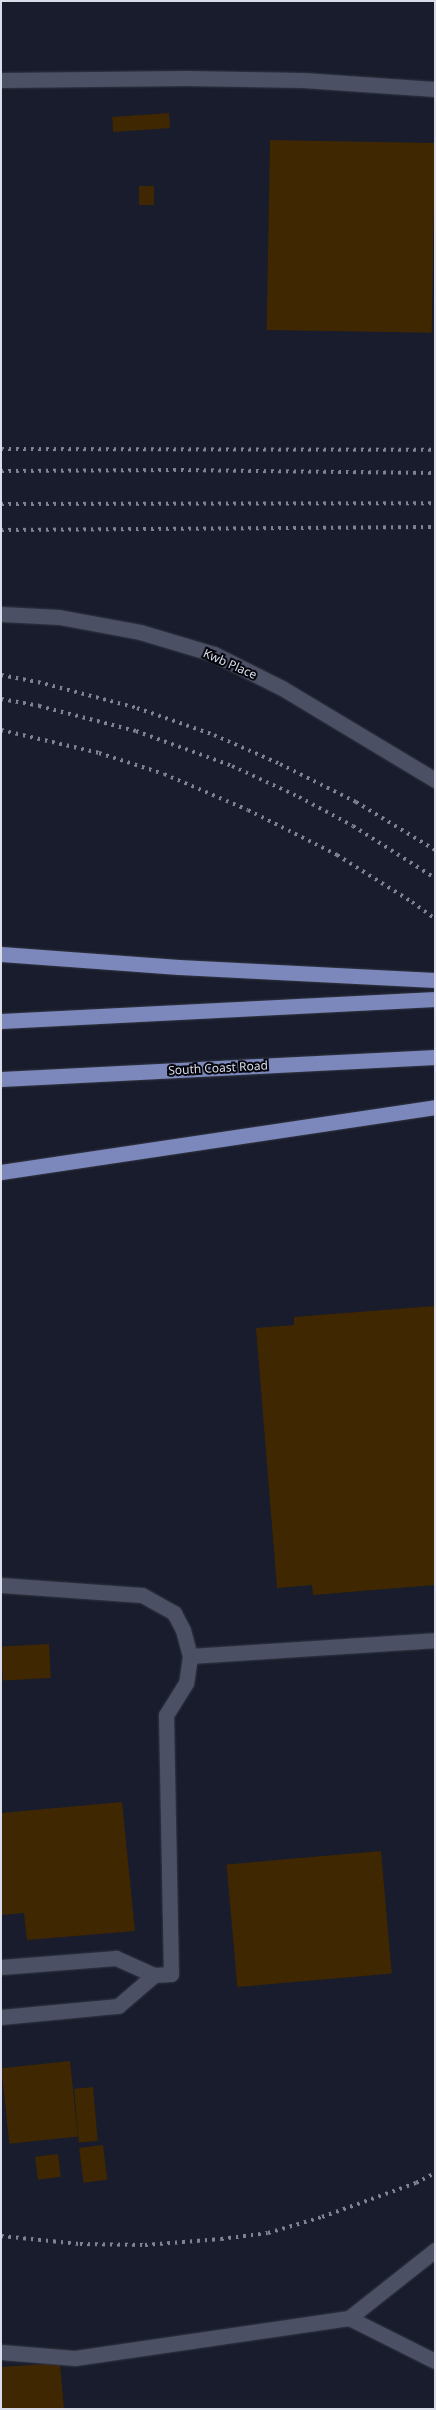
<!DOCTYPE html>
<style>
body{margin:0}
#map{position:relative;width:436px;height:2410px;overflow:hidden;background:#181c2c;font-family:"Noto Sans",sans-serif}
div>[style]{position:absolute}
.building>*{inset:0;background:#3f2702;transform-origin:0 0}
.roads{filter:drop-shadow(0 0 1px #333643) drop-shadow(0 0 1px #333643)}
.lane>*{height:15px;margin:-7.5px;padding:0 7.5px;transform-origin:7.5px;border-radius:7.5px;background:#4b5064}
.street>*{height:15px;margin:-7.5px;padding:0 7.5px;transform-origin:7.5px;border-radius:7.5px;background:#4b5064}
.primary>*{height:15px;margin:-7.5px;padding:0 7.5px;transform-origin:7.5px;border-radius:7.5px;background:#7c88bb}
.rail>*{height:4px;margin-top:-2px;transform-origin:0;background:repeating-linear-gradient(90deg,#7f8391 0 2.5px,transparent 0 7.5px)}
span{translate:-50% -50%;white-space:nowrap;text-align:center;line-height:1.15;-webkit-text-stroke:4px #06070e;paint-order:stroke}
.street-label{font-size:12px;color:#dbdeea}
.frame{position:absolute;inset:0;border:2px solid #dbdeea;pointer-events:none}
</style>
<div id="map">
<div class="building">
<div style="left:169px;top:113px;width:15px;height:57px;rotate:86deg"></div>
<div style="left:270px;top:140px;width:165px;height:190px;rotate:1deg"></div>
<div style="left:139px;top:186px;width:15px;height:19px"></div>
<div style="clip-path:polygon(435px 1306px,435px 1585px,313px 1595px,312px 1585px,277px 1588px,256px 1328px,294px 1325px,294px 1317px)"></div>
<div style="left:49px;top:1644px;width:34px;height:48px;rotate:87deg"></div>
<div style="clip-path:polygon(122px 1802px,135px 1931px,27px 1940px,24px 1913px,1px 1915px,1px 1813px)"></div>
<div style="left:381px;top:1851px;width:123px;height:155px;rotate:85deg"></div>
<div style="left:70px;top:2061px;width:76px;height:69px;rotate:84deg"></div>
<div style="left:93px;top:2087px;width:54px;height:19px;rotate:85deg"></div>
<div style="left:103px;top:2145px;width:35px;height:24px;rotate:83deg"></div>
<div style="left:58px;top:2154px;width:23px;height:23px;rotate:83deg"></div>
<div style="clip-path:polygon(60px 2363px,64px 2409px,1px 2409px,1px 2367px)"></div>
</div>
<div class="roads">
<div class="lane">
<div style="left:1px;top:80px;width:185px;rotate:-0.6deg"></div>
<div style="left:186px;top:78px;width:117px;rotate:1deg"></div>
<div style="left:303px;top:80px;width:132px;rotate:3.9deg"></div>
<div style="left:1px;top:1585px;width:141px;rotate:4.1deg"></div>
<div style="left:142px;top:1595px;width:37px;rotate:29deg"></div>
<div style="left:174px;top:1613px;width:19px;rotate:62deg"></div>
<div style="left:183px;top:1630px;width:27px;rotate:75deg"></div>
<div style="left:190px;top:1656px;width:27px;rotate:98deg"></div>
<div style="left:186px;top:1683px;width:38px;rotate:122deg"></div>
<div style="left:166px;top:1715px;width:259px;rotate:88.9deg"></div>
<div style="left:171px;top:1974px;width:17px;rotate:177deg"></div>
<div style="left:154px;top:1975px;width:42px;rotate:-155.9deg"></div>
<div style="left:116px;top:1958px;width:115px;rotate:175.5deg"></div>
<div style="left:190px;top:1656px;width:246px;rotate:-3.7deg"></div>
<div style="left:1px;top:2017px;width:118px;rotate:-5.4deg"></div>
<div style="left:118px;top:2006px;width:48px;rotate:-40.7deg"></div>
<div style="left:349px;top:2318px;width:96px;rotate:26.6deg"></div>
<div style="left:1px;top:2352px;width:74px;rotate:4.6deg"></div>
<div style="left:75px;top:2358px;width:277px;rotate:-8.3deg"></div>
<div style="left:349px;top:2318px;width:110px;rotate:-38.3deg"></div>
</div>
<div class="street">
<div style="left:1px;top:614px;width:58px;rotate:3deg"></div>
<div style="left:59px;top:617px;width:82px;rotate:10.5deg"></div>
<div style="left:140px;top:632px;width:77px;rotate:16.6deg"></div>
<div style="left:214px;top:654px;width:76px;rotate:26.6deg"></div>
<div style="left:282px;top:688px;width:179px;rotate:31deg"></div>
</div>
<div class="primary">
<div style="left:1px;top:954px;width:178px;rotate:4.2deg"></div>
<div style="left:179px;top:967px;width:256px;rotate:2.9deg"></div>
<div style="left:1px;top:1021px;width:435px;rotate:-2.9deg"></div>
<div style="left:1px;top:1079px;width:435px;rotate:-2.9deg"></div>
<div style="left:1px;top:1172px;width:439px;rotate:-8.5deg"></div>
</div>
</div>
<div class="rail">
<div style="left:1px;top:449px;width:434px;rotate:0.1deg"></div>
<div style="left:1px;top:471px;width:180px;rotate:-0.3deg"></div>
<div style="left:181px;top:470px;width:254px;rotate:0.7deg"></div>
<div style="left:1px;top:504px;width:434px;rotate:-0.1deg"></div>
<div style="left:1px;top:530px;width:434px;rotate:-0.4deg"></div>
<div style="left:1px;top:675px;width:38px;rotate:11deg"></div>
<div style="left:38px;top:682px;width:102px;rotate:14.7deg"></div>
<div style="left:137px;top:708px;width:82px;rotate:19.3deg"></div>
<div style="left:214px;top:735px;width:72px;rotate:23.7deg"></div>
<div style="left:280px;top:764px;width:85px;rotate:26.6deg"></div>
<div style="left:356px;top:802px;width:92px;rotate:31.3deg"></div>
<div style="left:1px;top:699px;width:39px;rotate:10deg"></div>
<div style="left:39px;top:706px;width:100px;rotate:14.5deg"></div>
<div style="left:136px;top:731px;width:102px;rotate:20deg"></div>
<div style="left:232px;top:766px;width:74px;rotate:24.8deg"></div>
<div style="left:299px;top:797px;width:61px;rotate:28.2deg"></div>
<div style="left:353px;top:826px;width:97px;rotate:32.4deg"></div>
<div style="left:1px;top:730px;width:101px;rotate:13.2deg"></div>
<div style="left:99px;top:753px;width:68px;rotate:17.9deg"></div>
<div style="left:164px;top:774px;width:91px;rotate:23.2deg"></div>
<div style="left:248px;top:810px;width:100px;rotate:26.8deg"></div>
<div style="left:337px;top:855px;width:89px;rotate:32.1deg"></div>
<div style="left:412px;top:902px;width:29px;rotate:36deg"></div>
<div style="left:1px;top:2236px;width:79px;rotate:5.8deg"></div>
<div style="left:80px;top:2244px;width:65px;rotate:0.9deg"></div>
<div style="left:145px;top:2245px;width:76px;rotate:-4.5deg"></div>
<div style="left:221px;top:2239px;width:47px;rotate:-7.3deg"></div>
<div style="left:268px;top:2233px;width:56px;rotate:-16.5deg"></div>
<div style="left:322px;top:2217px;width:100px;rotate:-19.9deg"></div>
<div style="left:416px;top:2183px;width:21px;rotate:-28deg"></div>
</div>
<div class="street-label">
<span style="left:230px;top:664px;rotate:24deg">Kwb Place</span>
<span style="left:218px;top:1068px;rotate:-3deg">South Coast Road</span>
</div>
<div class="frame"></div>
</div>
